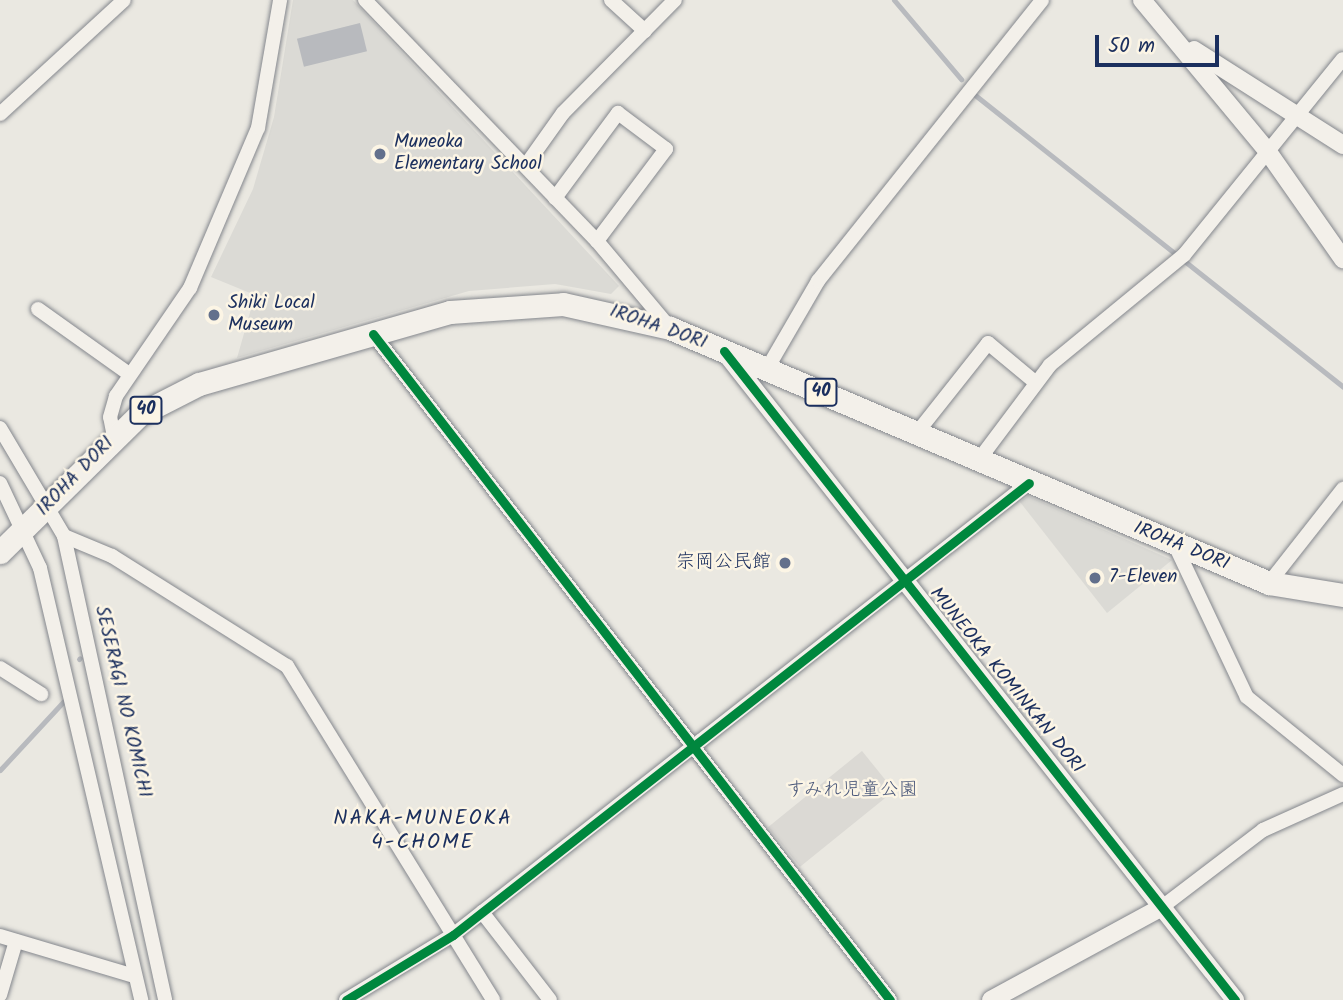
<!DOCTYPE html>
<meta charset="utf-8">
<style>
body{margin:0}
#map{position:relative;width:1343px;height:1000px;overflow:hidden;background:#eae8e1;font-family:Kalam,"Klee One",sans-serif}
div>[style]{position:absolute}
.built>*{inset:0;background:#dbdad5}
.green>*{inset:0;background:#dbd9d4;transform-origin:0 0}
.water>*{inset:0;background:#b8babe;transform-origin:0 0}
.stream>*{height:5px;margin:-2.5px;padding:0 2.5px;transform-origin:2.5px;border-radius:2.5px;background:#b8babe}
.roads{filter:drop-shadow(0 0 2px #84878d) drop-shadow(0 0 2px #84878d)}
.minor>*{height:14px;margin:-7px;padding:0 7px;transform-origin:7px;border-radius:7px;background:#f3f0ea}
.tertiary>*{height:18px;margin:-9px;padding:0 9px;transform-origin:9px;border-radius:9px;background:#f3f0ea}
.primary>*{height:23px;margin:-11.5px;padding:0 11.5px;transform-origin:11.5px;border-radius:11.5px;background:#f3f0ea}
.cycleway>*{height:9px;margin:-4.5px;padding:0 4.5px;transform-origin:4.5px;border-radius:4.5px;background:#00873e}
.dots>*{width:19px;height:19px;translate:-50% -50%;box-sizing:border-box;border:4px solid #fcf5e5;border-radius:50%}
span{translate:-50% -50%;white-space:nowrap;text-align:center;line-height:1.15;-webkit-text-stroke:5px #fcf5e5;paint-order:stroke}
.shield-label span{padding:2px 5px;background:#fcf5e5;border:2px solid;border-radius:5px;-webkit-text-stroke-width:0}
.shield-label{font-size:18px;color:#1b2f5e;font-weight:700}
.poi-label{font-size:19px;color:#1b2f5e}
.left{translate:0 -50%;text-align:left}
.right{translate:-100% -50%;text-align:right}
.street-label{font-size:19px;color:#1b2f5e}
.park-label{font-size:19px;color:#485679}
.neighbourhood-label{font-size:21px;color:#1b2f5e;letter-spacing:2px}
.scale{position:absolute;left:1095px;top:35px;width:124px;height:32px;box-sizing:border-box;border:4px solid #1b2f5e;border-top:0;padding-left:9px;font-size:21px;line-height:24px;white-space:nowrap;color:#1b2f5e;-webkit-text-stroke:5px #fcf5e5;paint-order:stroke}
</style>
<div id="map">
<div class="built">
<div style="clip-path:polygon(293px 0,353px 0,619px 286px,611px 294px,555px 284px,469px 291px,237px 358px,255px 295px,211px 277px,253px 189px,274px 117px)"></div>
<div style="clip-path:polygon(1028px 496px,1172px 560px,1107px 613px,1020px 502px)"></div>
</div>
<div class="green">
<div style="left:862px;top:751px;width:51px;height:121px;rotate:51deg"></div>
</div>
<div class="water">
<div style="left:360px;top:23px;width:29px;height:65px;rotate:76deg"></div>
</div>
<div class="stream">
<div style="left:894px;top:0;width:104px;rotate:49.7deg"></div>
<div style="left:975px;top:95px;width:470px;rotate:38.4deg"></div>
<div style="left:79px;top:659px;width:1px;rotate:-45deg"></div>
<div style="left:0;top:770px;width:94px;rotate:-47.2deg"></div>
</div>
<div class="roads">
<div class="minor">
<div style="left:365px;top:0;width:335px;rotate:46.1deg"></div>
<div style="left:597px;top:241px;width:114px;rotate:50deg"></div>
<div style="left:611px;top:0;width:46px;rotate:42.4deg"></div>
<div style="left:0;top:114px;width:168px;rotate:-42.6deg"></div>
<div style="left:526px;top:165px;width:64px;rotate:-54.6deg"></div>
<div style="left:563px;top:113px;width:159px;rotate:-45.3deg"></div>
<div style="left:555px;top:198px;width:106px;rotate:-53.5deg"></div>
<div style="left:618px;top:113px;width:60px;rotate:36.9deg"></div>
<div style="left:666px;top:149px;width:115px;rotate:126.9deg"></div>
<div style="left:38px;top:309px;width:112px;rotate:35.5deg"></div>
<div style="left:373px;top:334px;width:843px;rotate:52.18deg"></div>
<div style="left:767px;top:369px;width:102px;rotate:-59.9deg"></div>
<div style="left:818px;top:281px;width:359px;rotate:-51.4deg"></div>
<div style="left:0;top:428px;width:126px;rotate:59.3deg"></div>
<div style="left:64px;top:536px;width:475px;rotate:77.7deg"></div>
<div style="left:916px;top:434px;width:116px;rotate:-51.6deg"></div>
<div style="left:988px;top:343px;width:62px;rotate:39.8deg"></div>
<div style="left:114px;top:437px;width:20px;rotate:-101deg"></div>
<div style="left:110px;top:417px;width:22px;rotate:-74deg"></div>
<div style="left:116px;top:396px;width:131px;rotate:-55.6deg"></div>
<div style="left:190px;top:288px;width:174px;rotate:-67deg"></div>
<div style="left:258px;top:128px;width:130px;rotate:-80.2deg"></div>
<div style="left:978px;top:461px;width:120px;rotate:-53.1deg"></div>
<div style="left:1050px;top:365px;width:173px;rotate:-39.4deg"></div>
<div style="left:1184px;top:255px;width:252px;rotate:-51deg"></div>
<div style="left:0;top:483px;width:94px;rotate:64.8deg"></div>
<div style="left:40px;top:568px;width:444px;rotate:76.8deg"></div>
<div style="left:64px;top:536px;width:52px;rotate:22.6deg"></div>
<div style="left:112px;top:556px;width:207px;rotate:32.2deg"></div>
<div style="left:287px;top:666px;width:392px;rotate:58.3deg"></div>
<div style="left:1175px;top:545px;width:168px;rotate:64.7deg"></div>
<div style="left:1247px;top:697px;width:124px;rotate:39.1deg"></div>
<div style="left:1269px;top:583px;width:120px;rotate:-51.8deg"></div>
<div style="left:0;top:668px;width:49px;rotate:32.4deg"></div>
<div style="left:1162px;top:907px;width:127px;rotate:-37.3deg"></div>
<div style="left:1263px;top:830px;width:88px;rotate:-24.2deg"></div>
<div style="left:482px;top:912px;width:111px;rotate:52.3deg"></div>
<div style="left:0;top:936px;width:140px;rotate:16.6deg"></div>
<div style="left:0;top:995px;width:56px;rotate:-73.5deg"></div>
<div style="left:346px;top:1000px;width:125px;rotate:-31.3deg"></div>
<div style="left:453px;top:935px;width:732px;rotate:-38.12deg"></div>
</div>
<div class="tertiary">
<div style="left:1142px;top:0;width:197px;rotate:50.3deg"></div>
<div style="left:1268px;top:152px;width:131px;rotate:55deg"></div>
<div style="left:1194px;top:50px;width:177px;rotate:32.5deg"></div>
<div style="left:724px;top:351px;width:826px;rotate:51.78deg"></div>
<div style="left:991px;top:1000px;width:195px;rotate:-28.5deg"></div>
</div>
<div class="primary">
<div style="left:0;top:552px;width:197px;rotate:-44.6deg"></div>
<div style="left:140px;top:414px;width:66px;rotate:-27deg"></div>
<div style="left:199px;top:384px;width:261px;rotate:-16deg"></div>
<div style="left:450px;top:312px;width:113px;rotate:-4deg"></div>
<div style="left:563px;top:304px;width:110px;rotate:12.6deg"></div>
<div style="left:670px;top:328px;width:651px;rotate:23.06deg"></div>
<div style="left:1269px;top:583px;width:75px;rotate:9.2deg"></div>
</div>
</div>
<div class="cycleway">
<div style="left:373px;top:334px;width:843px;rotate:52.18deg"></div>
<div style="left:724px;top:351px;width:826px;rotate:51.78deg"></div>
<div style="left:346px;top:1000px;width:125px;rotate:-31.3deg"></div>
<div style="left:453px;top:935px;width:732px;rotate:-38.12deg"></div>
</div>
<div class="dots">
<div style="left:380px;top:154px;background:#63708c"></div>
<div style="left:214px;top:315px;background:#63708c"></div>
<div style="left:785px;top:563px;background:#63708c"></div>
<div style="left:1095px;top:578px;background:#63708c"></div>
</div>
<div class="shield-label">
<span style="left:821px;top:392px">40</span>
<span style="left:146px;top:410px">40</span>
</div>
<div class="poi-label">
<span class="left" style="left:394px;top:154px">Muneoka<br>Elementary School</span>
<span class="left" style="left:228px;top:315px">Shiki Local<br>Museum</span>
<span class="right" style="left:771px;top:563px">宗岡公民館</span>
<span class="left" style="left:1109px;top:578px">7-Eleven</span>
</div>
<div class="street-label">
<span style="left:658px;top:328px;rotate:19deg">IROHA DORI</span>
<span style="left:76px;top:477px;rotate:-46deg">IROHA DORI</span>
<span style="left:1181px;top:547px;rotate:22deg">IROHA DORI</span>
<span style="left:1006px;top:681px;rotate:51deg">MUNEOKA KOMINKAN DORI</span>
<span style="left:122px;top:702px;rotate:77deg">SESERAGI NO KOMICHI</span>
</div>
<div class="park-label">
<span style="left:852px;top:791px">すみれ児童公園</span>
</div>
<div class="neighbourhood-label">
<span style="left:423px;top:831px">NAKA-MUNEOKA<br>4-CHOME</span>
</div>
<div class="scale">50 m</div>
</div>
